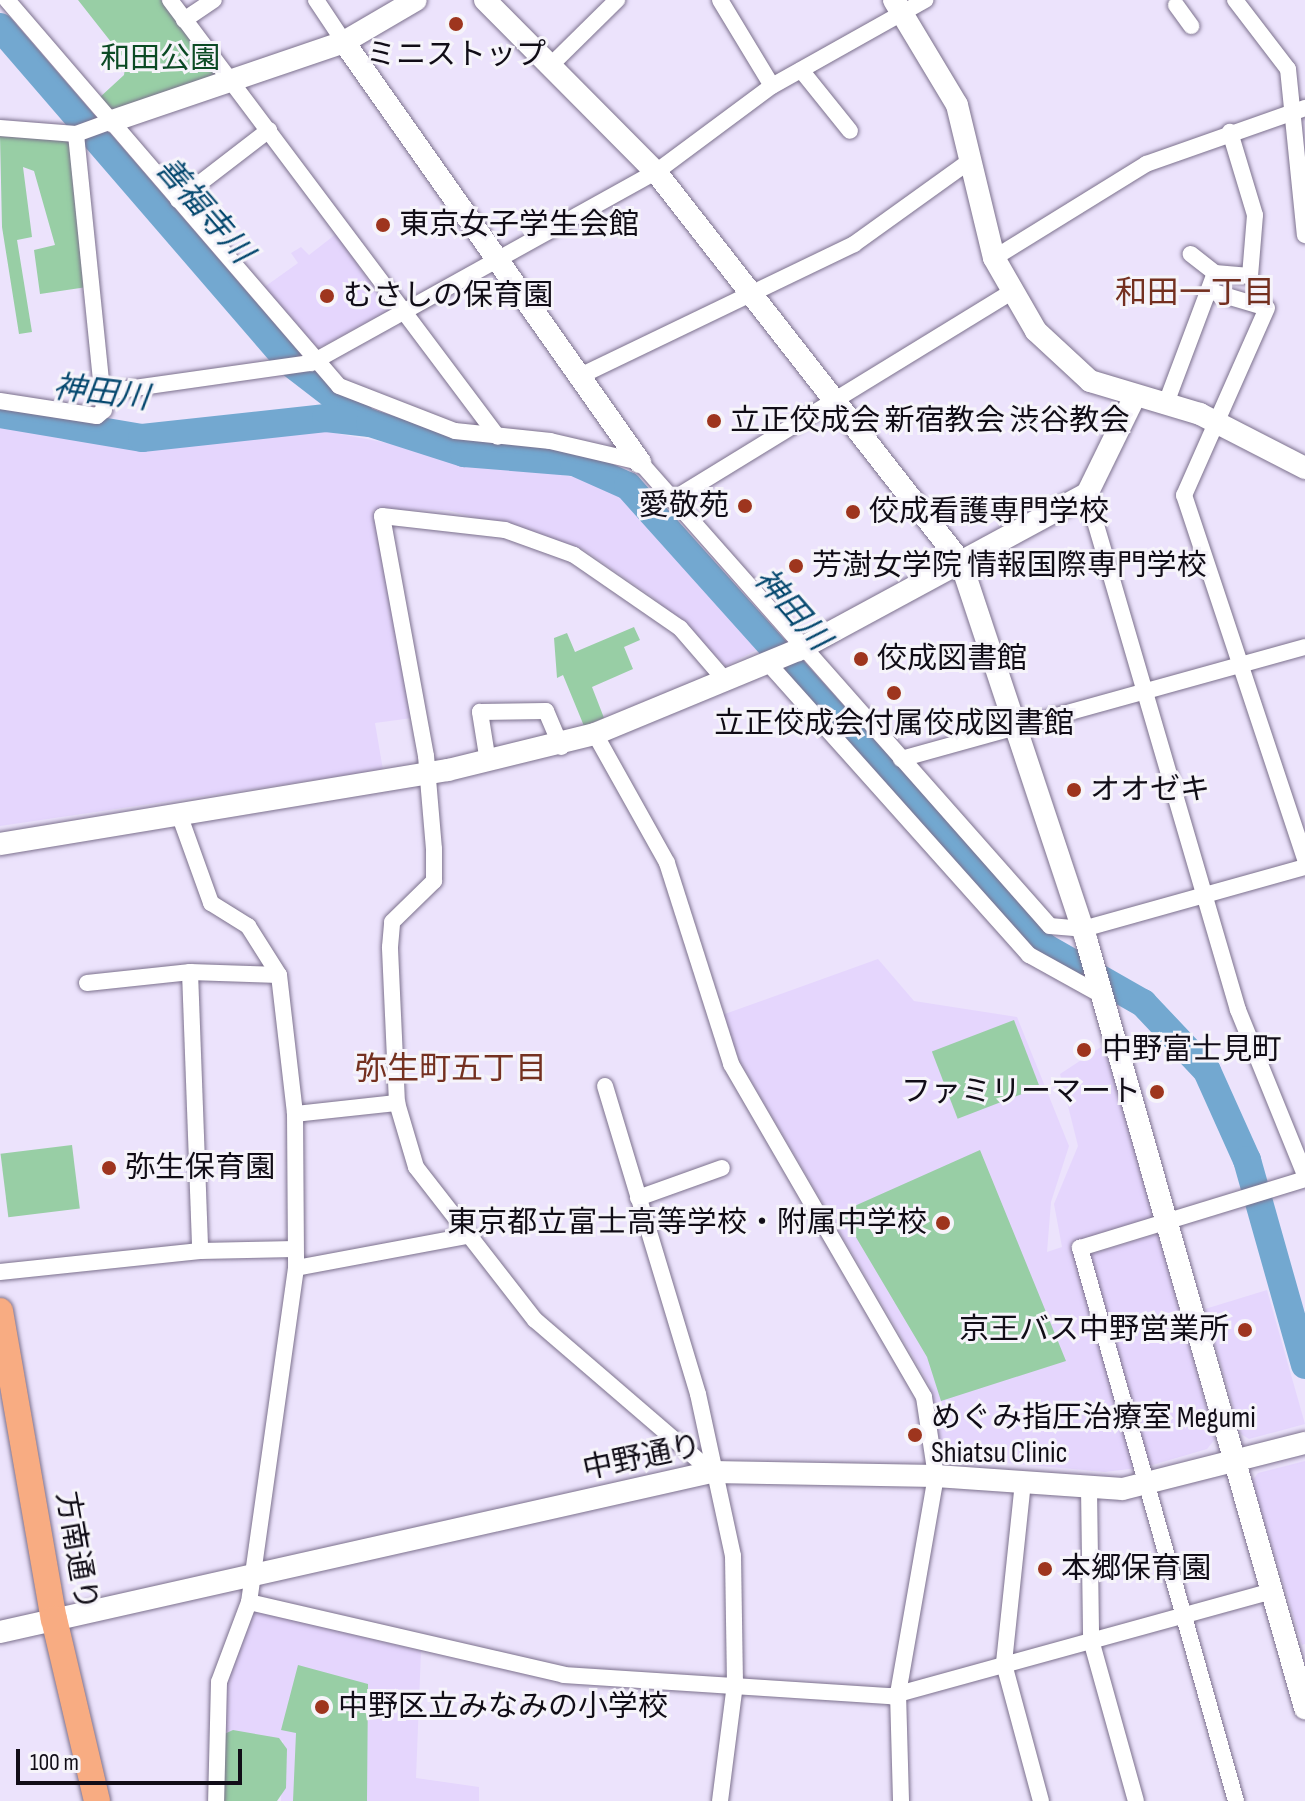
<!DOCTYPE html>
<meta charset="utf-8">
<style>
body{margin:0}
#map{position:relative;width:1305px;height:1801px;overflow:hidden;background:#ece3fc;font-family:"Sofia Sans Condensed","Noto Sans JP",sans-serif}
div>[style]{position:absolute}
.built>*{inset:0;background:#e5d6fd}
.green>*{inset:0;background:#98cea5;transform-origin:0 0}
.river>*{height:28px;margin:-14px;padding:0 14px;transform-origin:14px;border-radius:14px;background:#73a8d0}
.roads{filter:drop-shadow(0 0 2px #7c718d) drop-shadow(0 0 2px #7c718d)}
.street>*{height:16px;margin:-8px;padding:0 8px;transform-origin:8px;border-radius:8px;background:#fff}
.secondary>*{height:22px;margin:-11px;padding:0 11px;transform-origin:11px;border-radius:11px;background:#fff}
.primary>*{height:26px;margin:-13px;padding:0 13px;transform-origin:13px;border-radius:13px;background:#f8ac82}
.dots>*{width:22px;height:22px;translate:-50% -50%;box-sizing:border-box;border:4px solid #f6f4fa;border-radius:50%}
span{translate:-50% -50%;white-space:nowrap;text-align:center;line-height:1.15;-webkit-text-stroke:6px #f6f4fa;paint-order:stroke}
.poi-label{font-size:30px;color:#110d17}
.left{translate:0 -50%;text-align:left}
.right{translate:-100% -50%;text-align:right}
.park-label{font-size:30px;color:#0b4a24}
.street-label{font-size:30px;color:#110d17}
.water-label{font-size:32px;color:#04476e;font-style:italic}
.neighbourhood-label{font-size:32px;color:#743020}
.scale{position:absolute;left:16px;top:1749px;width:226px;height:36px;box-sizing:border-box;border:4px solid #110d17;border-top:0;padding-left:10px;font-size:24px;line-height:28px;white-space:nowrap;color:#110d17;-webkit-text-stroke:6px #f6f4fa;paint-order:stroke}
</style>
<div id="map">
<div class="built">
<div style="clip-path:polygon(336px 234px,389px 310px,323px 346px,311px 346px,263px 288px,298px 263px,291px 253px,301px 247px,309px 255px)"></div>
<div style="clip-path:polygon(0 425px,153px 447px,323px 431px,589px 480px,628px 496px,662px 524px,766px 645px,726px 666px,654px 598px,583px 549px,448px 510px,373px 510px,412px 718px,375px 723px,383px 770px,0 826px)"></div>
<div style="clip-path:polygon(878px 959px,914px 1001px,1017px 1017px,1069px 1146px,1051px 1202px,1047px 1252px,1062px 1247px,1054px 1204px,1078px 1146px,1060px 1074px,1104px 1045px,1154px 1220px,1074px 1244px,1137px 1468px,1105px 1472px,942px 1457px,929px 1384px,740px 1062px,722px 1015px)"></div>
<div style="clip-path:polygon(1158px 1234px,1215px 1439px,1207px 1449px,1149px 1466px,1088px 1255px)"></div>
<div style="clip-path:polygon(1267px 1290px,1305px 1424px,1249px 1439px,1241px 1434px,1205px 1309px)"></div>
<div style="clip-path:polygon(1305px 1461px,1305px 1644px,1302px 1645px,1252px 1481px,1258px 1473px)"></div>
<div style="clip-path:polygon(254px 1611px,421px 1651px,416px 1778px,479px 1787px,479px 1801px,281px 1801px,283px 1741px,224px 1731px,226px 1683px)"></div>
</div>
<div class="green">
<div style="clip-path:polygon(78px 0,161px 0,218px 75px,113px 111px,99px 98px,124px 75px,126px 61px)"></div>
<div style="clip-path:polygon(0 136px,71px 141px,87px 287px,40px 294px,34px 250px,55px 245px,34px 171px,23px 167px,32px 237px,17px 240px,32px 332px,19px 334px,2px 227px)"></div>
<div style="clip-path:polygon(634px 627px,640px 640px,624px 647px,633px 669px,592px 687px,604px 718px,584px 726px,563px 675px,557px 678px,554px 638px,567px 633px,575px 652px)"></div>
<div style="left:1014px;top:1020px;width:72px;height:88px;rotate:69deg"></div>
<div style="left:72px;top:1145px;width:64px;height:72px;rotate:83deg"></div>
<div style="clip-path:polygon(980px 1150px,1066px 1361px,941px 1401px,927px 1357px,841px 1212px)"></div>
<div style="clip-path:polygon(298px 1665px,368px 1684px,367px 1801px,293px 1801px,296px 1733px,281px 1730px)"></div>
<div style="clip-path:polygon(233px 1730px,279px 1738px,287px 1749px,286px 1788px,277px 1801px,213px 1801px,222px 1735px)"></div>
</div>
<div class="river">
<div style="left:0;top:27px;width:441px;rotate:49.2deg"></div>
<div style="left:288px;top:361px;width:93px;rotate:37.6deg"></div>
<div style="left:0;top:414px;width:144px;rotate:9.6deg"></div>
<div style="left:142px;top:438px;width:185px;rotate:-6.2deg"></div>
<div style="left:326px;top:418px;width:44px;rotate:6.5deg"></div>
<div style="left:370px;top:423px;width:99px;rotate:17.7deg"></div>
<div style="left:464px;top:453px;width:110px;rotate:4.7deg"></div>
<div style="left:574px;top:462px;width:59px;rotate:24deg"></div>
<div style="left:628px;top:486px;width:586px;rotate:48.11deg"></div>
<div style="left:1019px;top:922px;width:37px;rotate:44deg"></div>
<div style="left:1046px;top:948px;width:112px;rotate:29.6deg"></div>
<div style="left:1143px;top:1003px;width:93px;rotate:46.7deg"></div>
<div style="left:1207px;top:1071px;width:98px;rotate:65.8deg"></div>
<div style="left:1247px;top:1160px;width:213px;rotate:74.2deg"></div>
</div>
<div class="roads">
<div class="street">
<div style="left:7px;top:0;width:509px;rotate:49.3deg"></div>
<div style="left:339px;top:386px;width:124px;rotate:21.2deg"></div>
<div style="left:455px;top:431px;width:96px;rotate:6deg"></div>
<div style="left:550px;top:441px;width:92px;rotate:13.1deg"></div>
<div style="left:640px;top:462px;width:619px;rotate:48.54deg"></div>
<div style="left:1050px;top:926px;width:33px;rotate:5deg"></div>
<div style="left:1083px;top:929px;width:230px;rotate:-15.6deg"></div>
<div style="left:170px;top:0;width:546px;rotate:53.11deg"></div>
<div style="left:316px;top:0;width:50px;rotate:56.3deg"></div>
<div style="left:720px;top:0;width:100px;rotate:58.8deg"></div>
<div style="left:1235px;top:0;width:87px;rotate:52.5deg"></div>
<div style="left:1288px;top:69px;width:167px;rotate:84.2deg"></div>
<div style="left:1176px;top:5px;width:26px;rotate:54deg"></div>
<div style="left:184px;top:20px;width:36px;rotate:-34deg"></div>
<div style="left:551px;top:65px;width:93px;rotate:-44.6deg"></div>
<div style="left:801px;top:70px;width:78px;rotate:51.2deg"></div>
<div style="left:0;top:128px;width:76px;rotate:4.5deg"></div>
<div style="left:76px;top:134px;width:38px;rotate:-20deg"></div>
<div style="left:178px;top:200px;width:115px;rotate:-37.6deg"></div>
<div style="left:994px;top:258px;width:179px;rotate:-31.7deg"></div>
<div style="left:1146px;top:164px;width:169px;rotate:-19.4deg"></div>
<div style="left:1215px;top:273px;width:35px;rotate:5deg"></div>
<div style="left:1250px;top:276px;width:61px;rotate:-85.3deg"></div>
<div style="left:1255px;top:215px;width:87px;rotate:-106.8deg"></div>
<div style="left:1210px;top:291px;width:59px;rotate:16.6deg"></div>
<div style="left:1267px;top:308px;width:205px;rotate:113.9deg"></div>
<div style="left:1184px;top:495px;width:384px;rotate:71.6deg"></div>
<div style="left:580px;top:376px;width:304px;rotate:-25.7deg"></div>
<div style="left:854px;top:244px;width:140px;rotate:-35.7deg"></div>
<div style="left:106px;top:392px;width:207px;rotate:-8.1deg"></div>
<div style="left:311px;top:363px;width:394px;rotate:-29deg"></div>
<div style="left:656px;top:172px;width:144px;rotate:-36.6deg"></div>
<div style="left:772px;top:86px;width:176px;rotate:-29.3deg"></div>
<div style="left:0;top:401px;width:98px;rotate:8.8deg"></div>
<div style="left:97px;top:416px;width:9px;rotate:-41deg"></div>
<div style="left:104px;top:410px;width:277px;rotate:-95.8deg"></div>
<div style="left:1165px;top:406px;width:142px;rotate:-69.4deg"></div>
<div style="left:1215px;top:273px;width:31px;rotate:-142deg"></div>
<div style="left:1087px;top:494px;width:538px;rotate:73.69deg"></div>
<div style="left:1238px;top:1010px;width:178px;rotate:67.9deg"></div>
<div style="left:672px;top:500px;width:396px;rotate:-31.5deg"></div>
<div style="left:768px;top:663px;width:392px;rotate:48.2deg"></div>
<div style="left:1029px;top:955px;width:85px;rotate:29deg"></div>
<div style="left:595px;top:734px;width:148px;rotate:60.8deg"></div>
<div style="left:667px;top:863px;width:211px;rotate:72.3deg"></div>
<div style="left:731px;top:1064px;width:385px;rotate:59.9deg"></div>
<div style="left:924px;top:1397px;width:80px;rotate:81.4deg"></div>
<div style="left:936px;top:1476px;width:220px;rotate:99.9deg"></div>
<div style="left:898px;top:1693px;width:108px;rotate:88.4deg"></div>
<div style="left:901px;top:759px;width:419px;rotate:-15.5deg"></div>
<div style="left:488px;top:762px;width:51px;rotate:-99.1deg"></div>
<div style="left:480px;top:712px;width:66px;rotate:-0.9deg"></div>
<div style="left:546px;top:711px;width:39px;rotate:67deg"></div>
<div style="left:179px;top:814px;width:95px;rotate:70.2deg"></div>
<div style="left:211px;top:903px;width:44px;rotate:31.9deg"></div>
<div style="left:248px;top:926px;width:58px;rotate:57.7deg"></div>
<div style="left:279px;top:975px;width:140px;rotate:83.4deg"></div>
<div style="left:295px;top:1114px;width:154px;rotate:89.6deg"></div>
<div style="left:296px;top:1268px;width:337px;rotate:98deg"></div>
<div style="left:249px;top:1602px;width:85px;rotate:110.6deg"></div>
<div style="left:219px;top:1682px;width:119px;rotate:91.4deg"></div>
<div style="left:190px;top:972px;width:279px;rotate:87.9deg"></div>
<div style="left:87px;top:983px;width:104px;rotate:-6.1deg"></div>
<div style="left:190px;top:972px;width:89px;rotate:1.9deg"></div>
<div style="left:605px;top:1086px;width:322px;rotate:73.2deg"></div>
<div style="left:698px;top:1394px;width:166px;rotate:77.8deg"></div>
<div style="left:733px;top:1556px;width:128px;rotate:89.1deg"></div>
<div style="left:735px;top:1684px;width:118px;rotate:97.3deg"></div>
<div style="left:295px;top:1114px;width:103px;rotate:-6.2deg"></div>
<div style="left:638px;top:1198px;width:89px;rotate:-19.7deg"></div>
<div style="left:296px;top:1268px;width:174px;rotate:-10.6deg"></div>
<div style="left:0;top:1272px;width:201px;rotate:-6deg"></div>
<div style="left:200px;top:1251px;width:95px;rotate:-1.2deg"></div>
<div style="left:712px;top:1472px;width:233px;rotate:-139.3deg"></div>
<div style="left:535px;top:1320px;width:194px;rotate:-127.9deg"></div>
<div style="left:416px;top:1167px;width:67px;rotate:-106.5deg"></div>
<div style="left:397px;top:1103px;width:156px;rotate:-92.6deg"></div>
<div style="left:390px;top:947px;width:25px;rotate:-85deg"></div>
<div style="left:392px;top:922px;width:59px;rotate:-44.3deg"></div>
<div style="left:434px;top:881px;width:32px;rotate:-90deg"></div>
<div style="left:434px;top:849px;width:93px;rotate:-94.9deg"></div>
<div style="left:426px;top:756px;width:244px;rotate:-100.4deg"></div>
<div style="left:382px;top:516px;width:124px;rotate:6.5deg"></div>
<div style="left:505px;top:530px;width:73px;rotate:19.9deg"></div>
<div style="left:574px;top:555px;width:129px;rotate:34.6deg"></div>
<div style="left:680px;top:628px;width:69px;rotate:49.1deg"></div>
<div style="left:1023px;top:1482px;width:183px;rotate:96deg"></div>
<div style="left:1004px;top:1664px;width:142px;rotate:74.9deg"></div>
<div style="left:1089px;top:1488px;width:152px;rotate:89.2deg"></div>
<div style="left:1091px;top:1640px;width:167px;rotate:74.4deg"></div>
<div style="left:249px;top:1602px;width:323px;rotate:13deg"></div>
<div style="left:564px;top:1675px;width:328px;rotate:3.7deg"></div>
<div style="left:891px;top:1696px;width:395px;rotate:-15.4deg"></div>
<div style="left:1236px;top:1801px;width:575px;rotate:-105.75deg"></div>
<div style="left:1080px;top:1248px;width:235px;rotate:-17deg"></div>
</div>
<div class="secondary">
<div style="left:485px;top:0;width:243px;rotate:45.2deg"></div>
<div style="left:656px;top:172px;width:496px;rotate:52deg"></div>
<div style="left:961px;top:563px;width:396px;rotate:71.6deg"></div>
<div style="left:1086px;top:939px;width:800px;rotate:74.1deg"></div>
<div style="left:894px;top:0;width:122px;rotate:59deg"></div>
<div style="left:957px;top:105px;width:157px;rotate:76.4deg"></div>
<div style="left:994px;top:258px;width:84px;rotate:60.1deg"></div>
<div style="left:1036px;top:331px;width:74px;rotate:42.8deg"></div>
<div style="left:1090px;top:381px;width:115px;rotate:16.7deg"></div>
<div style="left:1200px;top:414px;width:118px;rotate:27.2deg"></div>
<div style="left:344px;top:42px;width:514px;rotate:54.83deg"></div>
<div style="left:112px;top:121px;width:245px;rotate:-18.8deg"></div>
<div style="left:344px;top:42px;width:83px;rotate:-30.3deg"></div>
<div style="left:0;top:844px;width:454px;rotate:-9.4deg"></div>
<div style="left:448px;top:770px;width:151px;rotate:-13.8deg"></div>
<div style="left:595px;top:734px;width:220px;rotate:-22.5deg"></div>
<div style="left:798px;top:650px;width:328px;rotate:-28.4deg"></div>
<div style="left:1087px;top:494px;width:107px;rotate:-63.9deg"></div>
<div style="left:0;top:1632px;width:730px;rotate:-12.67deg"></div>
<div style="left:712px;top:1472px;width:224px;rotate:1deg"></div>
<div style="left:936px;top:1476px;width:187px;rotate:4deg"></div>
<div style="left:1123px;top:1489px;width:188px;rotate:-14.2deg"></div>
</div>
<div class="primary">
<div style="left:0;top:1311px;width:313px;rotate:80.1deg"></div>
<div style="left:54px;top:1619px;width:187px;rotate:76.7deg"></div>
</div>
</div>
<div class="dots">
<div style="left:456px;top:24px;background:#9e351e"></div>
<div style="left:383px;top:225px;background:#9e351e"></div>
<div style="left:327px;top:296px;background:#9e351e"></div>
<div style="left:714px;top:421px;background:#9e351e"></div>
<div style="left:745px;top:506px;background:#9e351e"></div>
<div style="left:853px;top:512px;background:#9e351e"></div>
<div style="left:796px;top:566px;background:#9e351e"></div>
<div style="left:861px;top:659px;background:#9e351e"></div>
<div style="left:894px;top:693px;background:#9e351e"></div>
<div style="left:1074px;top:790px;background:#9e351e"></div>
<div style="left:1084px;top:1050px;background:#9e351e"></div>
<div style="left:1157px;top:1092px;background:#9e351e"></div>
<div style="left:109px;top:1168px;background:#9e351e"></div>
<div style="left:943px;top:1223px;background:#9e351e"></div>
<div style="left:1245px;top:1330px;background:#9e351e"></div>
<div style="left:915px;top:1435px;background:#9e351e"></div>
<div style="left:1045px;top:1569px;background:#9e351e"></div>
<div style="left:322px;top:1707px;background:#9e351e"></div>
</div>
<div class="poi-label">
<span style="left:456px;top:55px">ミニストップ</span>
<span class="left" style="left:399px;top:225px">東京女子学生会館</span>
<span class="left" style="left:343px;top:296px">むさしの保育園</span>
<span class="left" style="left:730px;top:421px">立正佼成会 新宿教会 渋谷教会</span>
<span class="right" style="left:729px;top:506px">愛敬苑</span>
<span class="left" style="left:869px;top:512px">佼成看護専門学校</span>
<span class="left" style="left:812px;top:566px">芳澍女学院 情報国際専門学校</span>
<span class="left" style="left:877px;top:659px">佼成図書館</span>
<span style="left:894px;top:724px">立正佼成会付属佼成図書館</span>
<span class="left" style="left:1090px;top:790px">オオゼキ</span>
<span class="left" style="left:1102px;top:1050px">中野富士見町</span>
<span class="right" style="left:1141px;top:1092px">ファミリーマート</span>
<span class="left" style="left:125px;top:1168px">弥生保育園</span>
<span class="right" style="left:927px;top:1223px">東京都立富士高等学校・附属中学校</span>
<span class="right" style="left:1229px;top:1330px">京王バス中野営業所</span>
<span class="left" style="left:931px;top:1435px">めぐみ指圧治療室 Megumi<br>Shiatsu Clinic</span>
<span class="left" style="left:1061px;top:1569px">本郷保育園</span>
<span class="left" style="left:338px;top:1707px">中野区立みなみの小学校</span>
</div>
<div class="park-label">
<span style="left:160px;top:59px">和田公園</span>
</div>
<div class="street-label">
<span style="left:642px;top:1458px;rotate:-12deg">中野通り</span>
<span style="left:76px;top:1551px;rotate:80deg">方南通り</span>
</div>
<div class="water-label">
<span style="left:203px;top:211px;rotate:49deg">善福寺川</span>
<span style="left:101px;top:394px;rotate:7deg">神田川</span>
<span style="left:791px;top:610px;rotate:49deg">神田川</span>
</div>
<div class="neighbourhood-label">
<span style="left:1195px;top:294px">和田一丁目</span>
<span style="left:451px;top:1070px">弥生町五丁目</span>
</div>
<div class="scale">100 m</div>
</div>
